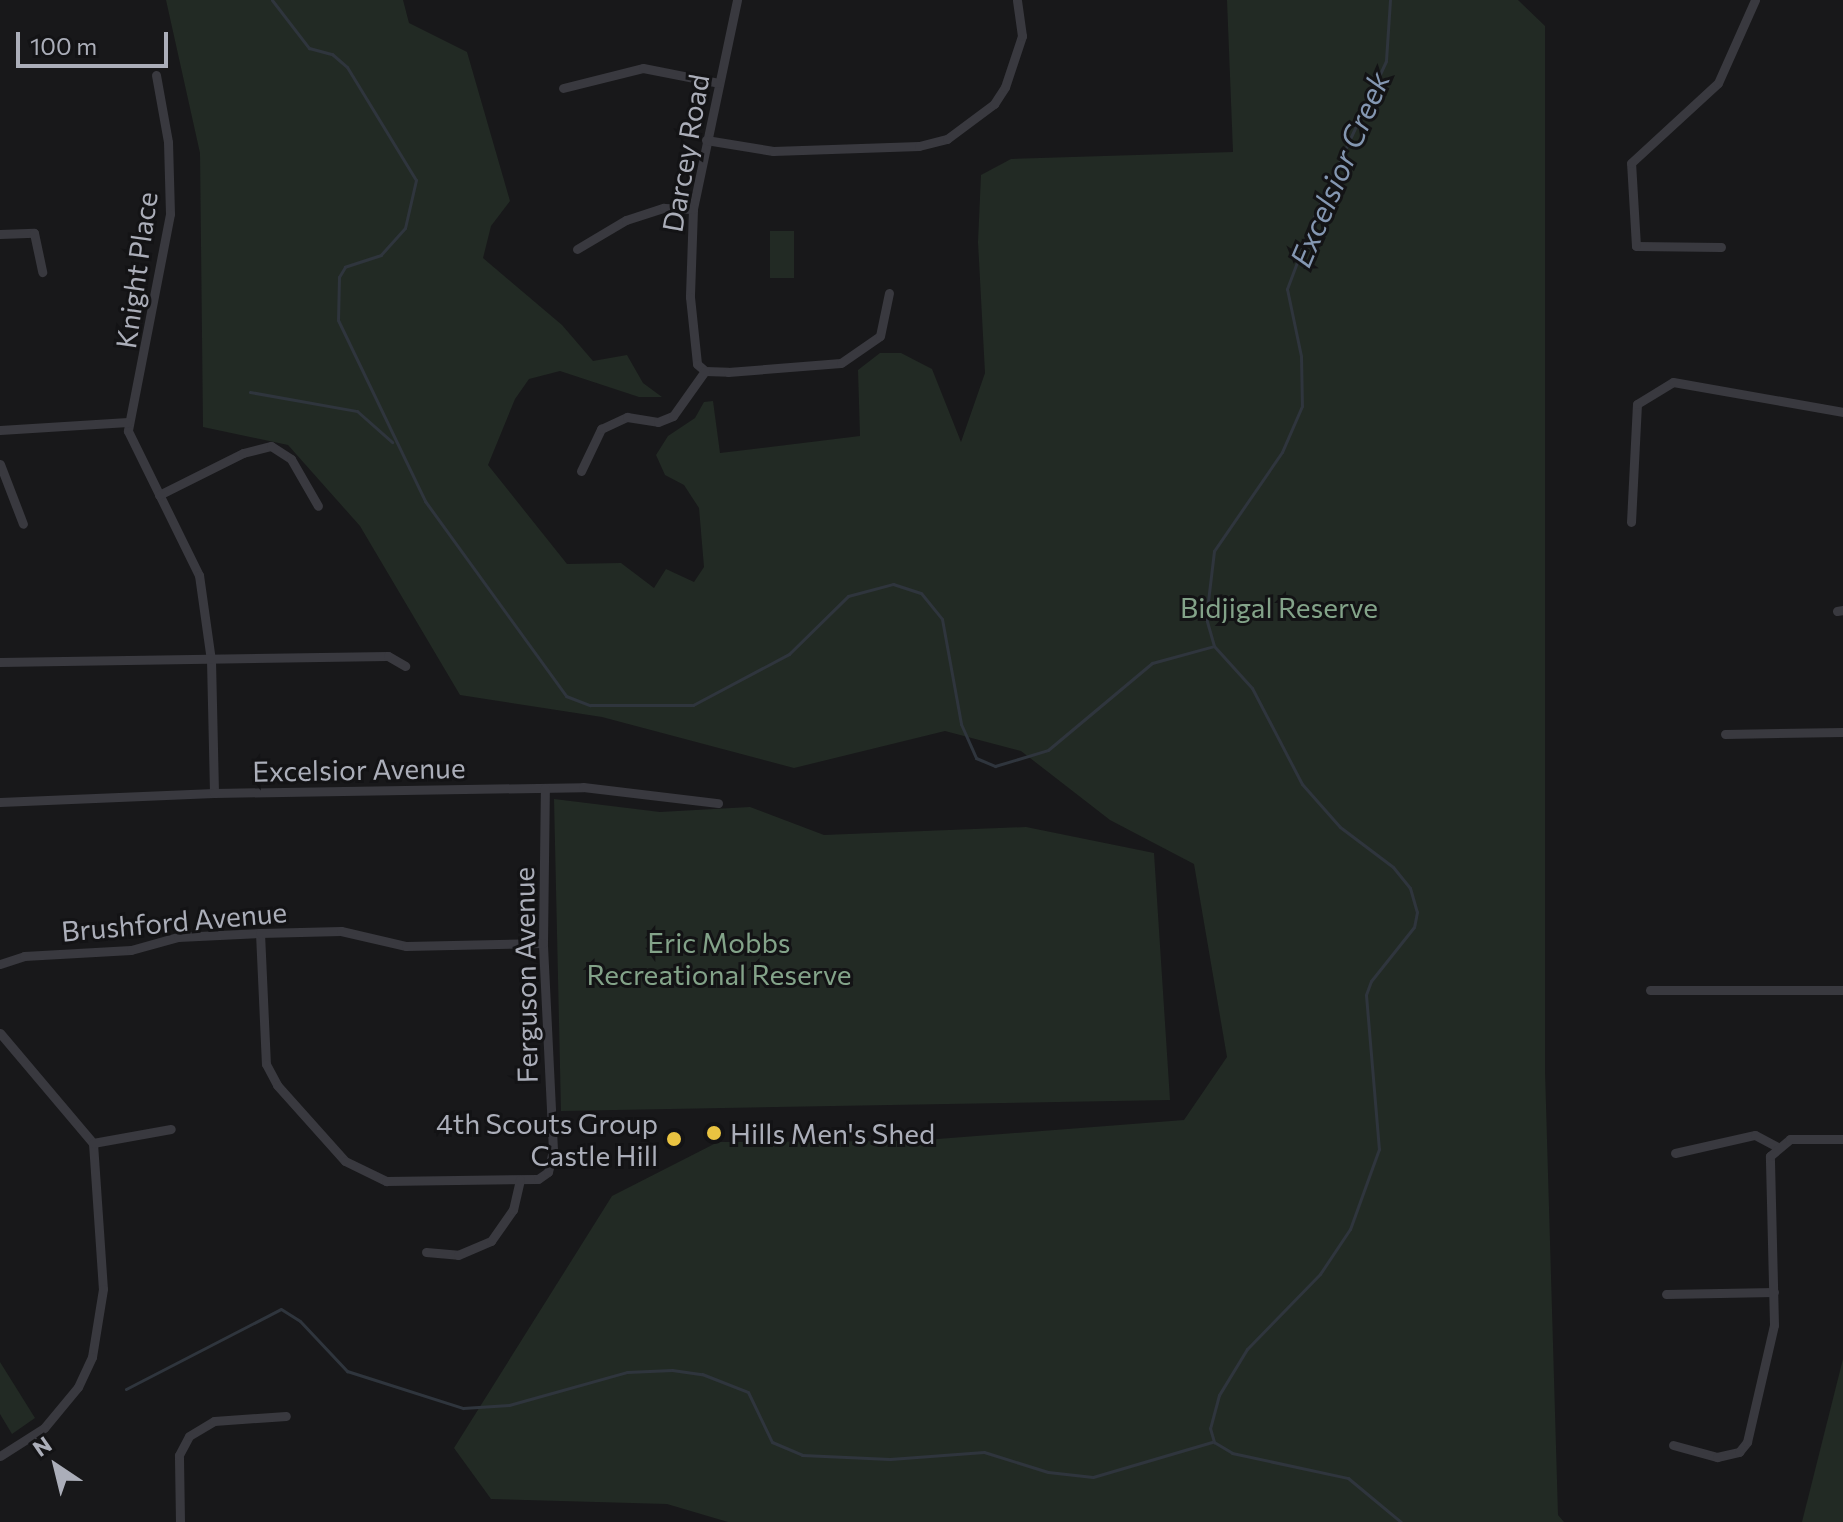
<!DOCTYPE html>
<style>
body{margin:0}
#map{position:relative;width:1843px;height:1522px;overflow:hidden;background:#18181a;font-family:Commissioner,sans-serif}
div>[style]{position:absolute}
.green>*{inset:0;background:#222a24;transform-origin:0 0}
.stream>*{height:3px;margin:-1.5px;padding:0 1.5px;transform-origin:1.5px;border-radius:1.5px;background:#2f353d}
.street>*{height:9px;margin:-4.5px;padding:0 4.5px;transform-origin:4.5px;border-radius:4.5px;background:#39393f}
.dots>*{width:22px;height:22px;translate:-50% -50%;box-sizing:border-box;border:4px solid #131315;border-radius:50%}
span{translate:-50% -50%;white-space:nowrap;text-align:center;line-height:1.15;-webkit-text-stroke:6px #131315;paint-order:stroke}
.street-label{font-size:28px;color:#abaeb9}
.park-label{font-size:28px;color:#83a389}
.poi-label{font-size:28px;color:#abaeb9}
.right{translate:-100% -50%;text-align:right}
.left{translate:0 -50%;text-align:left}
.water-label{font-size:30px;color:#8497b2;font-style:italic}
.north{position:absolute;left:16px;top:1426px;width:80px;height:80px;-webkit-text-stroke:6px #131315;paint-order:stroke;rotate:325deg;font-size:22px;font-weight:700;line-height:32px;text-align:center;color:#abaeb9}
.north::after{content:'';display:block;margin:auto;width:28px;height:36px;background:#abaeb9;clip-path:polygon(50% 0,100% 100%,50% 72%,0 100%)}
.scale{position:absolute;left:16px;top:32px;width:152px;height:36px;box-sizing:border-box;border:4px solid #abaeb9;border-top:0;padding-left:10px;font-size:24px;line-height:28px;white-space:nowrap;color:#abaeb9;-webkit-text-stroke:6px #131315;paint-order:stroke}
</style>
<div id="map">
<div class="green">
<div style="clip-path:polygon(166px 0,403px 0,409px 23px,467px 52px,510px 201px,491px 226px,483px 258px,562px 325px,593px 361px,627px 355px,643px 383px,662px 397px,639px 397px,560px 371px,529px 379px,515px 399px,488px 465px,567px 564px,621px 563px,654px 588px,666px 569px,694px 582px,704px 567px,699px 508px,684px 485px,665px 475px,656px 455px,668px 436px,695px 418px,704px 402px,713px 401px,720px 453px,860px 436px,858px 370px,880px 353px,901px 353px,932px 369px,961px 442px,985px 373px,978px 242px,981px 175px,1011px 159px,1233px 152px,1227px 0,1518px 0,1545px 26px,1545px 1071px,1558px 1515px,1564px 1522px,728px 1522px,667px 1504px,491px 1499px,454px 1448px,612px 1196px,718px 1142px,912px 1141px,1184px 1120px,1227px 1057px,1194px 864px,1110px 820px,1021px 751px,945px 731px,794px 768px,602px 717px,460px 695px,360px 526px,288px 445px,203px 427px,200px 153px)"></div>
<div style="left:794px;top:231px;width:47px;height:24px;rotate:90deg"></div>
<div style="clip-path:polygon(554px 799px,660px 812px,750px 807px,824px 835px,1026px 827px,1154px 853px,1170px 1100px,561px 1111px)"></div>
<div style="clip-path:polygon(1843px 1359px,1843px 1522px,1802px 1522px)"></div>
<div style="clip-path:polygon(0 1362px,35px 1418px,12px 1434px,0 1414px)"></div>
</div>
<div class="stream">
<div style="left:272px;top:0;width:61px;rotate:52.4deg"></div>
<div style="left:309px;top:48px;width:24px;rotate:15deg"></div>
<div style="left:332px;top:54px;width:20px;rotate:41deg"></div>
<div style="left:347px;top:67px;width:132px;rotate:58.6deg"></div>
<div style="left:416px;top:180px;width:49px;rotate:102.9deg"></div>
<div style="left:405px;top:228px;width:36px;rotate:132deg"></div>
<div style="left:381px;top:255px;width:38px;rotate:162deg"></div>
<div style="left:345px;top:267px;width:12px;rotate:121deg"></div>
<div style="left:339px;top:277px;width:43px;rotate:91.3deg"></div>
<div style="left:338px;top:320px;width:201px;rotate:64.3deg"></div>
<div style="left:425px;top:501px;width:241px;rotate:54.1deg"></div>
<div style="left:566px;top:696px;width:26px;rotate:21deg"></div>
<div style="left:590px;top:705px;width:103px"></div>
<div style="left:693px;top:705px;width:109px;rotate:-28deg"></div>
<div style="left:789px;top:654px;width:83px;rotate:-44.5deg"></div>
<div style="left:848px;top:596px;width:47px;rotate:-14.9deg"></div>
<div style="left:893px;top:584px;width:29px;rotate:18deg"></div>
<div style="left:921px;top:593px;width:33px;rotate:51deg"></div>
<div style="left:942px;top:619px;width:107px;rotate:79.7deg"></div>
<div style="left:961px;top:724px;width:37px;rotate:66deg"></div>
<div style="left:976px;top:758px;width:21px;rotate:23deg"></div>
<div style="left:995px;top:766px;width:55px;rotate:-16.8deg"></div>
<div style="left:1048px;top:750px;width:136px;rotate:-39.9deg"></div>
<div style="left:1152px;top:663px;width:64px;rotate:-15.3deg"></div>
<div style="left:1390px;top:0;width:61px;rotate:93.8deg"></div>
<div style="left:1386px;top:61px;width:172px;rotate:114.8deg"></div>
<div style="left:1314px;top:217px;width:77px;rotate:110.6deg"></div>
<div style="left:1287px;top:289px;width:68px;rotate:78.2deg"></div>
<div style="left:1301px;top:356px;width:50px;rotate:88.9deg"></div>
<div style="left:1302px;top:406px;width:50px;rotate:113.5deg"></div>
<div style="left:1282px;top:452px;width:120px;rotate:124.5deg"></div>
<div style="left:1214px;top:551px;width:67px;rotate:96.8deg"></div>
<div style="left:1206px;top:618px;width:29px;rotate:74deg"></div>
<div style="left:1214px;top:646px;width:57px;rotate:47.9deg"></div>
<div style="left:1252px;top:688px;width:108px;rotate:62.5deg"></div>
<div style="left:1302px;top:784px;width:57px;rotate:48.5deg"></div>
<div style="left:1340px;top:827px;width:66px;rotate:37deg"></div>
<div style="left:1393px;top:867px;width:27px;rotate:51deg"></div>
<div style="left:1410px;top:888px;width:25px;rotate:74deg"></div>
<div style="left:1417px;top:912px;width:15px;rotate:101deg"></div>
<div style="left:1414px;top:927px;width:69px;rotate:128.5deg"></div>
<div style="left:1371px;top:981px;width:15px;rotate:110deg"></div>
<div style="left:1366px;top:995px;width:155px;rotate:85.2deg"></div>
<div style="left:1379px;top:1149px;width:85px;rotate:109.9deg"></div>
<div style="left:1350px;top:1229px;width:54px;rotate:123.7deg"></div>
<div style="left:1320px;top:1274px;width:105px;rotate:134.2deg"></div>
<div style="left:1247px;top:1349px;width:54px;rotate:121.3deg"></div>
<div style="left:1219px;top:1395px;width:34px;rotate:105deg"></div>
<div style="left:1210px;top:1428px;width:15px;rotate:74deg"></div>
<div style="left:1214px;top:1442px;width:21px;rotate:31deg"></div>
<div style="left:1232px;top:1453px;width:119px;rotate:12.2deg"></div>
<div style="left:1348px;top:1478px;width:69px;rotate:39.7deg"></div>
<div style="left:250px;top:392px;width:109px;rotate:10.1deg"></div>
<div style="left:357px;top:411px;width:47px;rotate:41.5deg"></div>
<div style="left:126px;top:1389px;width:174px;rotate:-27.3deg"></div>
<div style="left:281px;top:1309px;width:22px;rotate:32deg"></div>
<div style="left:300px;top:1321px;width:69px;rotate:46.8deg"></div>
<div style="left:347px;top:1371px;width:122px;rotate:17.7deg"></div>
<div style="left:463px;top:1408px;width:46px;rotate:-3.7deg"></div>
<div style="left:509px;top:1405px;width:123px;rotate:-15.6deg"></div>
<div style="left:627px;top:1372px;width:45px;rotate:-2.5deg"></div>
<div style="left:672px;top:1370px;width:30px;rotate:8deg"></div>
<div style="left:702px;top:1374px;width:49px;rotate:21.4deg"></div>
<div style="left:748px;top:1392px;width:55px;rotate:64.4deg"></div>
<div style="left:772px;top:1442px;width:33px;rotate:23deg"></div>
<div style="left:802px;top:1455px;width:88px;rotate:2.6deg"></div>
<div style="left:890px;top:1459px;width:94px;rotate:-4.3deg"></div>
<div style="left:984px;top:1452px;width:67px;rotate:17.4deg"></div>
<div style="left:1048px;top:1472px;width:45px;rotate:6.3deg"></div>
<div style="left:1093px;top:1477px;width:124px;rotate:-16.4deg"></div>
</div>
<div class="street">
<div style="left:737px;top:0;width:214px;rotate:101.9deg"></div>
<div style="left:693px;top:209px;width:88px;rotate:92deg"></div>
<div style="left:690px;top:297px;width:67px;rotate:84deg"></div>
<div style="left:697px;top:364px;width:11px;rotate:41deg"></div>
<div style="left:705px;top:371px;width:23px;rotate:2deg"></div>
<div style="left:728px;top:372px;width:113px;rotate:-4.6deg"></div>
<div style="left:841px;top:363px;width:47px;rotate:-34.7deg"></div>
<div style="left:880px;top:336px;width:44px;rotate:-78.2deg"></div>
<div style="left:156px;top:75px;width:68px;rotate:79.8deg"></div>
<div style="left:168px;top:142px;width:72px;rotate:88.4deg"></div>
<div style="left:170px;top:214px;width:221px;rotate:101deg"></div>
<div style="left:128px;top:431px;width:161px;rotate:63.8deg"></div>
<div style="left:199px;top:575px;width:86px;rotate:82deg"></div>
<div style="left:211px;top:660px;width:133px;rotate:88.7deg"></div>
<div style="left:563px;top:88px;width:82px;rotate:-14deg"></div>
<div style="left:643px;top:68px;width:77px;rotate:11.2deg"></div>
<div style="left:706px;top:140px;width:68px;rotate:9.3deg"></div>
<div style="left:773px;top:151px;width:146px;rotate:-2deg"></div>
<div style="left:919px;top:146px;width:29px;rotate:-14deg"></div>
<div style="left:947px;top:139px;width:59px;rotate:-36.7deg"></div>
<div style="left:994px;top:104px;width:20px;rotate:-57deg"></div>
<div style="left:1005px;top:87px;width:54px;rotate:-71.6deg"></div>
<div style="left:1022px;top:36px;width:36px;rotate:-98deg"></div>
<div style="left:0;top:234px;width:34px;rotate:-2deg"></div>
<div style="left:34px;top:233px;width:40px;rotate:78deg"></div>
<div style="left:1721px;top:247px;width:85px;rotate:-179.3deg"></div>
<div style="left:1636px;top:246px;width:83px;rotate:-93.4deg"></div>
<div style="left:1631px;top:163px;width:118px;rotate:-42.6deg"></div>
<div style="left:1718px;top:83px;width:91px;rotate:-66deg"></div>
<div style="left:577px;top:249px;width:57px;rotate:-30.6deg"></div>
<div style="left:626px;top:220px;width:40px;rotate:-18deg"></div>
<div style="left:664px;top:208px;width:29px;rotate:2deg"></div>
<div style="left:0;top:430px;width:128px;rotate:-3.6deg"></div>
<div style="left:0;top:464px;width:64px;rotate:69deg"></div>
<div style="left:581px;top:471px;width:47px;rotate:-64.5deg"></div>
<div style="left:601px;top:429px;width:29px;rotate:-25deg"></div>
<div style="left:627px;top:417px;width:31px;rotate:9deg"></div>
<div style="left:658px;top:422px;width:16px;rotate:-22deg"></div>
<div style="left:673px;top:416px;width:55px;rotate:-54.6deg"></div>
<div style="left:159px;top:495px;width:94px;rotate:-26.6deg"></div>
<div style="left:243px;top:453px;width:29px;rotate:-14deg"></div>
<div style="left:271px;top:446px;width:24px;rotate:33deg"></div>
<div style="left:291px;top:459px;width:54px;rotate:60.1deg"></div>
<div style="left:1631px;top:522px;width:118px;rotate:-87.1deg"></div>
<div style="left:1637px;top:404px;width:42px;rotate:-31.4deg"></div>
<div style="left:1673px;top:382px;width:173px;rotate:10deg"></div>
<div style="left:1837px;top:611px;width:6px;rotate:-9deg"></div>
<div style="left:0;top:662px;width:388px;rotate:-0.9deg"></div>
<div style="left:388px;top:656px;width:20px;rotate:30deg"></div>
<div style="left:1725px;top:734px;width:118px;rotate:-1deg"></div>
<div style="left:0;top:802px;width:214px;rotate:-2.4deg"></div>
<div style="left:214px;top:793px;width:369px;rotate:-0.9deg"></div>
<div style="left:583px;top:787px;width:136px;rotate:6.8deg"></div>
<div style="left:260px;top:933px;width:131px;rotate:87.4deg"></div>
<div style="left:266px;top:1064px;width:24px;rotate:62deg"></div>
<div style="left:277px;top:1085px;width:102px;rotate:48.2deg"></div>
<div style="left:345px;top:1161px;width:46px;rotate:26deg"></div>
<div style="left:386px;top:1181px;width:152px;rotate:-0.8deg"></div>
<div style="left:538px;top:1179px;width:12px;rotate:-35deg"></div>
<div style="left:548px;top:1172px;width:23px;rotate:-77deg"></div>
<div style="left:553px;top:1150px;width:207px;rotate:-92.8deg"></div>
<div style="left:543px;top:943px;width:155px;rotate:-89.3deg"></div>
<div style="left:0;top:964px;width:25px;rotate:-18deg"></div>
<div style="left:24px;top:956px;width:107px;rotate:-3.2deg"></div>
<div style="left:131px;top:950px;width:49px;rotate:-15.5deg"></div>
<div style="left:178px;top:937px;width:82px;rotate:-2.8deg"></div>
<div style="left:260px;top:933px;width:81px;rotate:-1.4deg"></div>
<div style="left:341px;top:931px;width:67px;rotate:13deg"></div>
<div style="left:406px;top:946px;width:137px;rotate:-1.3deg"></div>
<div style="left:1650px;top:990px;width:193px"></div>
<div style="left:0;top:1033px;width:144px;rotate:49.8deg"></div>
<div style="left:93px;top:1143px;width:146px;rotate:86.1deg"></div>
<div style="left:103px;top:1289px;width:69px;rotate:99.2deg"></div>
<div style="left:92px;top:1357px;width:33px;rotate:115deg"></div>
<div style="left:78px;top:1387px;width:53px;rotate:129.7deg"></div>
<div style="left:44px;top:1428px;width:52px;rotate:147.5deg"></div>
<div style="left:93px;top:1143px;width:79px;rotate:-10.2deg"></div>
<div style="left:1675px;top:1153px;width:82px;rotate:-12.7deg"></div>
<div style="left:1755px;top:1135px;width:24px;rotate:28deg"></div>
<div style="left:426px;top:1252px;width:32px;rotate:5deg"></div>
<div style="left:458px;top:1255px;width:36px;rotate:-23deg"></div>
<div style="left:491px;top:1241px;width:38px;rotate:-55deg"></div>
<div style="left:513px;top:1210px;width:31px;rotate:-77deg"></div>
<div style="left:1666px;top:1294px;width:108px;rotate:-1.1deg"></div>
<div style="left:1673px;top:1445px;width:46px;rotate:15.3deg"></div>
<div style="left:1717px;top:1457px;width:23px;rotate:-13deg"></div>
<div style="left:1739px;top:1452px;width:13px;rotate:-51deg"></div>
<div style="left:1747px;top:1442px;width:120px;rotate:-77deg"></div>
<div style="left:1774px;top:1325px;width:169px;rotate:-91.4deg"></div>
<div style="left:1770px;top:1156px;width:26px;rotate:-40deg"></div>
<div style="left:1790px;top:1139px;width:53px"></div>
<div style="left:180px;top:1522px;width:67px;rotate:-90.9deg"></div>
<div style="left:179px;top:1455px;width:21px;rotate:-62deg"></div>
<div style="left:189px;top:1436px;width:29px;rotate:-31deg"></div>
<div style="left:214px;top:1421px;width:72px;rotate:-4deg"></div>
</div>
<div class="dots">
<div style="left:714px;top:1133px;background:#e9c341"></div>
<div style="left:674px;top:1139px;background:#e9c341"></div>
</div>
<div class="street-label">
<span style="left:685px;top:153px;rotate:-80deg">Darcey Road</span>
<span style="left:136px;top:270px;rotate:-82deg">Knight Place</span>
<span style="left:359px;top:769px;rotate:-1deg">Excelsior Avenue</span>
<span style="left:174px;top:921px;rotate:-5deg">Brushford Avenue</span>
<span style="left:525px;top:975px;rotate:-91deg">Ferguson Avenue</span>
</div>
<div class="park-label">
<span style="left:1279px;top:607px">Bidjigal Reserve</span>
<span style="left:719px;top:958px">Eric Mobbs<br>Recreational Reserve</span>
</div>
<div class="poi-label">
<span class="right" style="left:658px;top:1139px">4th Scouts Group<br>Castle Hill</span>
<span class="left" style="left:730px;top:1133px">Hills Men's Shed</span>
</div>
<div class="water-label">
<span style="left:1339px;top:169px;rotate:-67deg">Excelsior Creek</span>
</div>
<div class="north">N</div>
<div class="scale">100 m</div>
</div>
